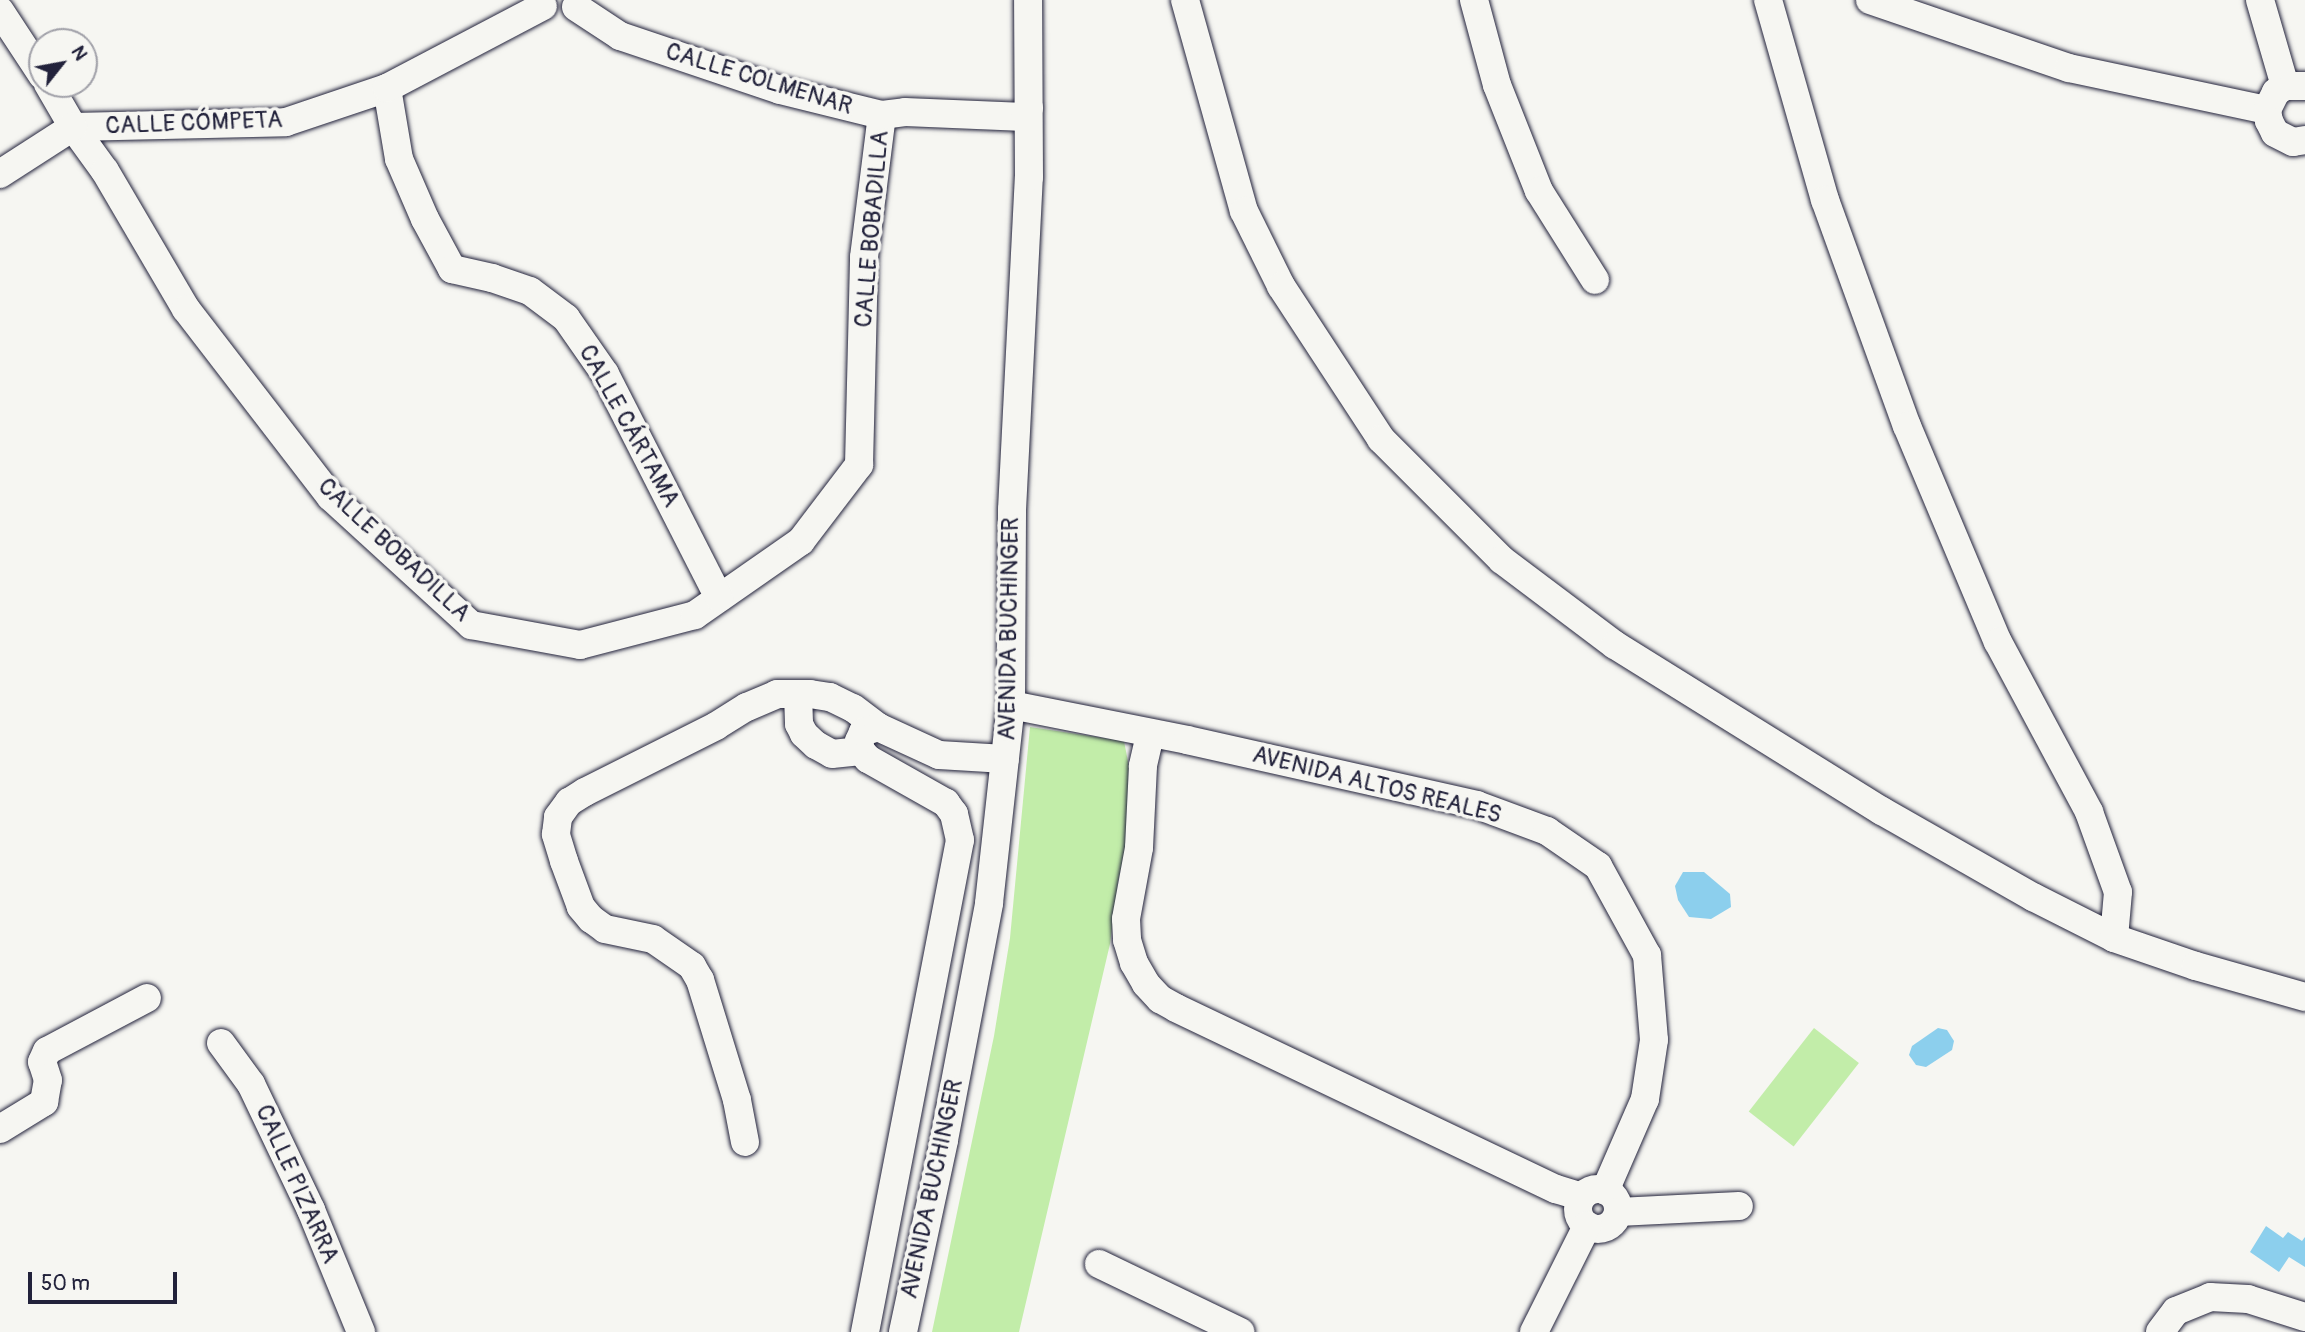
<!DOCTYPE html>
<meta charset="utf-8">
<style>
body{margin:0}
#map{position:relative;width:2305px;height:1332px;overflow:hidden;background:#f6f6f2;font-family:Pangolin,sans-serif}
div>[style]{position:absolute}
.green>*{inset:0;background:#c2eda9;transform-origin:0 0}
.water>*{inset:0;background:#8ccfed}
.roads{filter:drop-shadow(0 0 2px #22223b) drop-shadow(0 0 2px #22223b)}
.minor>*{height:28px;margin:-14px;padding:0 14px;transform-origin:14px;border-radius:14px;background:#f6f6f2}
.minor>.ring{margin:-14px;padding:0;box-sizing:content-box;background:none;border:28px solid #f6f6f2;border-radius:50%}
span{translate:-50% -50%;white-space:nowrap;text-align:center;line-height:1.15;-webkit-text-stroke:7px #f6f6f2;paint-order:stroke}
.street-label{font-size:24px;color:#22223b}
.north{position:absolute;left:28px;top:28px;width:70px;height:70px;box-sizing:border-box;background:#f6f6f2;border:2px solid #a1a1a9;border-radius:50%;rotate:59deg;font-size:19px;font-weight:700;line-height:28px;text-align:center;color:#22223b}
.north::after{content:'';display:block;margin:auto;width:24px;height:32px;background:#22223b;clip-path:polygon(50% 0,100% 100%,50% 72%,0 100%)}
.scale{position:absolute;left:28px;top:1272px;width:149px;height:32px;box-sizing:border-box;border:4px solid #22223b;border-top:0;padding-left:9px;font-size:21px;line-height:24px;white-space:nowrap;color:#22223b;-webkit-text-stroke:5px #f6f6f2;paint-order:stroke}
</style>
<div id="map">
<div class="green">
<div style="clip-path:polygon(1030px 727px,1124px 741px,1131px 777px,1131px 823px,1118px 882px,1110px 944px,1019px 1332px,932px 1332px,994px 1036px,1010px 938px)"></div>
<div style="left:1814px;top:1028px;width:57px;height:106px;rotate:38deg"></div>
</div>
<div class="water">
<div style="clip-path:polygon(1683px 872px,1704px 872px,1730px 894px,1731px 907px,1711px 919px,1689px 917px,1678px 900px,1675px 886px)"></div>
<div style="clip-path:polygon(1938px 1028px,1947px 1030px,1954px 1041px,1952px 1050px,1926px 1067px,1916px 1065px,1909px 1055px,1912px 1046px)"></div>
<div style="clip-path:polygon(2266px 1226px,2283px 1238px,2288px 1232px,2302px 1241px,2305px 1237px,2305px 1267px,2289px 1257px,2279px 1272px,2250px 1252px)"></div>
</div>
<div class="roads">
<div class="minor">
<div style="left:1185px;top:0;width:219px;rotate:74.4deg"></div>
<div style="left:1244px;top:211px;width:84px;rotate:63.7deg"></div>
<div style="left:1281px;top:286px;width:183px;rotate:56.8deg"></div>
<div style="left:1381px;top:439px;width:171px;rotate:45deg"></div>
<div style="left:1502px;top:560px;width:141px;rotate:37deg"></div>
<div style="left:1615px;top:645px;width:314px;rotate:31.9deg"></div>
<div style="left:1882px;top:811px;width:174px;rotate:29.7deg"></div>
<div style="left:2033px;top:897px;width:91px;rotate:26.8deg"></div>
<div style="left:2114px;top:938px;width:87px;rotate:18.9deg"></div>
<div style="left:2196px;top:966px;width:113px;rotate:15.9deg"></div>
<div style="left:1474px;top:0;width:88px;rotate:74.9deg"></div>
<div style="left:1497px;top:85px;width:114px;rotate:68.4deg"></div>
<div style="left:1539px;top:191px;width:105px;rotate:57.8deg"></div>
<div style="left:1768px;top:0;width:208px;rotate:74.1deg"></div>
<div style="left:1825px;top:200px;width:240px;rotate:70.1deg"></div>
<div style="left:1907px;top:426px;width:234px;rotate:67.2deg"></div>
<div style="left:1998px;top:642px;width:193px;rotate:61.8deg"></div>
<div style="left:2089px;top:812px;width:85px;rotate:70.1deg"></div>
<div style="left:2118px;top:892px;width:46px;rotate:95deg"></div>
<div style="left:1870px;top:0;width:210px;rotate:18.9deg"></div>
<div style="left:2069px;top:68px;width:202px;rotate:12deg"></div>
<div style="left:2260px;top:0;width:90px;rotate:73.8deg"></div>
<div style="left:576px;top:7px;width:53px;rotate:33.4deg"></div>
<div style="left:620px;top:36px;width:169px;rotate:18.6deg"></div>
<div style="left:780px;top:90px;width:105px;rotate:13.8deg"></div>
<div style="left:882px;top:115px;width:23px;rotate:-7deg"></div>
<div style="left:905px;top:112px;width:120px;rotate:2.4deg"></div>
<div style="left:1025px;top:117px;width:10px;rotate:-66deg"></div>
<div style="left:0;top:11px;width:77px;rotate:56.7deg"></div>
<div style="left:48px;top:84px;width:50px;rotate:59.8deg"></div>
<div style="left:73px;top:127px;width:54px;rotate:54deg"></div>
<div style="left:105px;top:171px;width:160px;rotate:59.6deg"></div>
<div style="left:186px;top:309px;width:237px;rotate:52.4deg"></div>
<div style="left:331px;top:497px;width:190px;rotate:42.4deg"></div>
<div style="left:471px;top:625px;width:111px;rotate:10.4deg"></div>
<div style="left:580px;top:645px;width:119px;rotate:-14.6deg"></div>
<div style="left:695px;top:615px;width:129px;rotate:-34.9deg"></div>
<div style="left:801px;top:541px;width:96px;rotate:-52.7deg"></div>
<div style="left:859px;top:465px;width:208px;rotate:-88.6deg"></div>
<div style="left:864px;top:257px;width:143px;rotate:-82.8deg"></div>
<div style="left:2305px;top:86px;width:20px;rotate:180deg"></div>
<div style="left:2285px;top:86px;width:11px;rotate:146deg"></div>
<div style="left:2276px;top:92px;width:20px;rotate:117deg"></div>
<div style="left:2267px;top:110px;width:11px;rotate:80deg"></div>
<div style="left:2269px;top:121px;width:13px;rotate:63deg"></div>
<div style="left:2275px;top:133px;width:20px;rotate:27deg"></div>
<div style="left:2293px;top:142px;width:12px;rotate:-9deg"></div>
<div style="left:387px;top:88px;width:72px;rotate:80.4deg"></div>
<div style="left:399px;top:159px;width:65px;rotate:66.6deg"></div>
<div style="left:425px;top:219px;width:57px;rotate:61.6deg"></div>
<div style="left:452px;top:269px;width:41px;rotate:12.7deg"></div>
<div style="left:492px;top:278px;width:40px;rotate:18.9deg"></div>
<div style="left:530px;top:291px;width:45px;rotate:36.9deg"></div>
<div style="left:566px;top:318px;width:68px;rotate:55.1deg"></div>
<div style="left:605px;top:374px;width:251px;rotate:63deg"></div>
<div style="left:73px;top:127px;width:213px;rotate:-1.3deg"></div>
<div style="left:286px;top:122px;width:107px;rotate:-18.6deg"></div>
<div style="left:387px;top:88px;width:176px;rotate:-27.7deg"></div>
<div style="left:0;top:174px;width:87px;rotate:-32.8deg"></div>
<div style="left:798px;top:694px;width:30px;rotate:88deg"></div>
<div style="left:799px;top:724px;width:11px;rotate:63deg"></div>
<div style="left:804px;top:734px;width:16px;rotate:43deg"></div>
<div style="left:816px;top:745px;width:18px;rotate:29deg"></div>
<div style="left:832px;top:754px;width:29px;rotate:-6deg"></div>
<div style="left:1011px;top:705px;width:179px;rotate:11.2deg"></div>
<div style="left:1187px;top:740px;width:297px;rotate:12.6deg"></div>
<div style="left:1477px;top:805px;width:75px;rotate:20.4deg"></div>
<div style="left:1547px;top:831px;width:62px;rotate:34.5deg"></div>
<div style="left:1598px;top:866px;width:102px;rotate:61.2deg"></div>
<div style="left:1647px;top:955px;width:85px;rotate:85.3deg"></div>
<div style="left:1654px;top:1040px;width:60px;rotate:98.7deg"></div>
<div style="left:1645px;top:1099px;width:100px;rotate:113.5deg"></div>
<div style="left:1150px;top:735px;width:32px;rotate:103deg"></div>
<div style="left:1143px;top:766px;width:82px;rotate:92.8deg"></div>
<div style="left:1139px;top:848px;width:72px;rotate:100.4deg"></div>
<div style="left:1126px;top:919px;width:21px;rotate:87deg"></div>
<div style="left:1127px;top:940px;width:24px;rotate:73deg"></div>
<div style="left:1134px;top:963px;width:24px;rotate:60deg"></div>
<div style="left:1146px;top:984px;width:21px;rotate:47deg"></div>
<div style="left:1160px;top:999px;width:18px;rotate:29deg"></div>
<div style="left:1176px;top:1008px;width:421px;rotate:25.5deg"></div>
<div style="left:1556px;top:1189px;width:27px;rotate:17deg"></div>
<div style="left:221px;top:1043px;width:51px;rotate:53.8deg"></div>
<div style="left:251px;top:1084px;width:140px;rotate:64.5deg"></div>
<div style="left:311px;top:1210px;width:132px;rotate:67.7deg"></div>
<div style="left:0;top:1129px;width:52px;rotate:-31.5deg"></div>
<div style="left:44px;top:1102px;width:22px;rotate:-80deg"></div>
<div style="left:48px;top:1080px;width:19px;rotate:-108deg"></div>
<div style="left:42px;top:1062px;width:12px;rotate:-66deg"></div>
<div style="left:47px;top:1051px;width:113px;rotate:-27.9deg"></div>
<div style="left:745px;top:1142px;width:43px;rotate:-100.8deg"></div>
<div style="left:737px;top:1100px;width:126px;rotate:-107.1deg"></div>
<div style="left:700px;top:980px;width:16px;rotate:-120deg"></div>
<div style="left:692px;top:966px;width:47px;rotate:-145.3deg"></div>
<div style="left:653px;top:939px;width:49px;rotate:-168.2deg"></div>
<div style="left:605px;top:929px;width:17px;rotate:-144deg"></div>
<div style="left:591px;top:919px;width:16px;rotate:-130deg"></div>
<div style="left:581px;top:907px;width:49px;rotate:-110.3deg"></div>
<div style="left:564px;top:861px;width:28px;rotate:-107deg"></div>
<div style="left:556px;top:834px;width:17px;rotate:-83deg"></div>
<div style="left:558px;top:817px;width:19px;rotate:-54deg"></div>
<div style="left:569px;top:802px;width:19px;rotate:-32deg"></div>
<div style="left:585px;top:792px;width:147px;rotate:-26.7deg"></div>
<div style="left:716px;top:726px;width:36px;rotate:-32deg"></div>
<div style="left:747px;top:707px;width:33px;rotate:-23deg"></div>
<div style="left:777px;top:694px;width:33px"></div>
<div style="left:810px;top:694px;width:20px;rotate:9deg"></div>
<div style="left:830px;top:697px;width:25px;rotate:26deg"></div>
<div style="left:853px;top:708px;width:31px;rotate:37deg"></div>
<div class="ring" style="left:1578px;top:1189px;width:12px;height:12px"></div>
<div style="left:1618px;top:1212px;width:121px;rotate:-2.8deg"></div>
<div style="left:1099px;top:1264px;width:157px;rotate:25.7deg"></div>
<div style="left:865px;top:1332px;width:501px;rotate:-79.07deg"></div>
<div style="left:960px;top:840px;width:27px;rotate:-103deg"></div>
<div style="left:954px;top:814px;width:14px;rotate:-126deg"></div>
<div style="left:946px;top:803px;width:90px;rotate:-150.6deg"></div>
<div style="left:868px;top:759px;width:11px;rotate:-131deg"></div>
<div style="left:861px;top:751px;width:10px;rotate:-101deg"></div>
<div style="left:859px;top:741px;width:10px;rotate:-66deg"></div>
<div style="left:863px;top:732px;width:16px;rotate:-18deg"></div>
<div style="left:878px;top:727px;width:67px;rotate:24.7deg"></div>
<div style="left:939px;top:755px;width:66px;rotate:3.5deg"></div>
<div style="left:903px;top:1332px;width:196px;rotate:-77.9deg"></div>
<div style="left:944px;top:1140px;width:241px;rotate:-79.2deg"></div>
<div style="left:989px;top:903px;width:199px;rotate:-83.7deg"></div>
<div style="left:1011px;top:705px;width:195px;rotate:-89.7deg"></div>
<div style="left:1012px;top:510px;width:333px;rotate:-87.1deg"></div>
<div style="left:1029px;top:177px;width:177px;rotate:-90.3deg"></div>
<div style="left:1534px;top:1332px;width:119px;rotate:-63.4deg"></div>
<div style="left:2160px;top:1332px;width:26px;rotate:-53deg"></div>
<div style="left:2176px;top:1311px;width:37px;rotate:-22deg"></div>
<div style="left:2210px;top:1297px;width:38px;rotate:3deg"></div>
<div style="left:2248px;top:1299px;width:60px;rotate:17.5deg"></div>
</div>
</div>
<div class="street-label">
<span style="left:759px;top:79px;rotate:17deg">CALLE COLMENAR</span>
<span style="left:194px;top:123px;rotate:-2deg">CALLE CÓMPETA</span>
<span style="left:872px;top:229px;rotate:-85deg">CALLE BOBADILLA</span>
<span style="left:629px;top:426px;rotate:61deg">CALLE CÁRTAMA</span>
<span style="left:394px;top:550px;rotate:43deg">CALLE BOBADILLA</span>
<span style="left:1009px;top:629px;rotate:-89deg">AVENIDA BUCHINGER</span>
<span style="left:1377px;top:785px;rotate:14deg">AVENIDA ALTOS REALES</span>
<span style="left:297px;top:1184px;rotate:66deg">CALLE PIZARRA</span>
<span style="left:932px;top:1189px;rotate:-78deg">AVENIDA BUCHINGER</span>
</div>
<div class="north">N</div>
<div class="scale">50 m</div>
</div>
